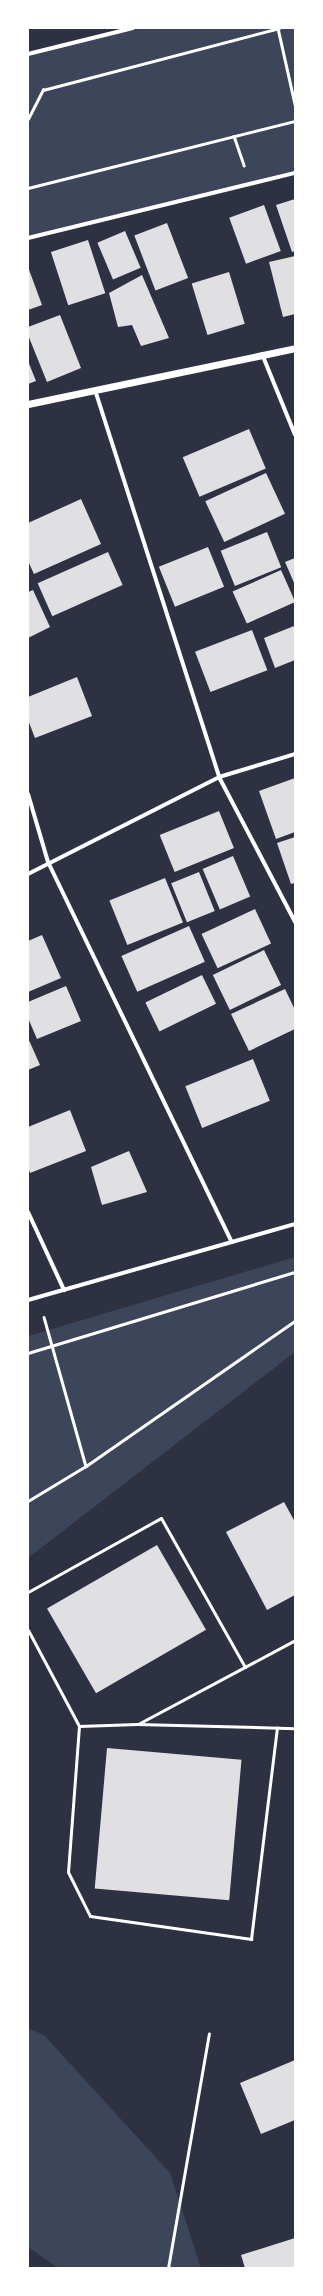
<!DOCTYPE html>
<style>
body{margin:0}
#map{position:relative;width:323px;height:2296px;overflow:hidden;background:#2d3142;font-family:"Sofia Sans Condensed",sans-serif}
div>[style]{position:absolute}
.green>*{inset:0;background:#3c4559}
.building>*{inset:0;background:#e0e0e3;transform-origin:0 0}
.path>*{height:2.5px;margin:-1.25px;padding:0 1.25px;transform-origin:1.25px;border-radius:1.25px;background:#fff}
.service>*{height:3px;margin:-1.5px;padding:0 1.5px;transform-origin:1.5px;border-radius:1.5px;background:#fff}
.minor>*{height:4px;margin:-2px;padding:0 2px;transform-origin:2px;border-radius:2px;background:#fff}
.tertiary>*{height:7px;margin:-3.5px;padding:0 3.5px;transform-origin:3.5px;border-radius:3.5px;background:#fff}
span{translate:-50% -50%;white-space:nowrap;text-align:center;line-height:1.15;-webkit-text-stroke:3.5px #fff;paint-order:stroke}
.frame{position:absolute;inset:0;border:29px solid #fff;pointer-events:none}
</style>
<div id="map">
<div class="green">
<div style="clip-path:polygon(133px 28px,295px 28px,295px 173px,28px 238px,28px 54px)"></div>
<div style="clip-path:polygon(295px 1257px,295px 1352px,28px 1558px,28px 1336px)"></div>
<div style="clip-path:polygon(28px 2028px,44px 2035px,170px 2173px,201px 2268px,58px 2268px,28px 2247px)"></div>
</div>
<div class="building">
<div style="clip-path:polygon(295px 199px,295px 251px,292px 252px,276px 205px)"></div>
<div style="left:264px;top:205px;width:49px;height:37px;rotate:70deg"></div>
<div style="left:167px;top:223px;width:59px;height:35px;rotate:69deg"></div>
<div style="left:125px;top:231px;width:40px;height:30px;rotate:67deg"></div>
<div style="left:88px;top:240px;width:56px;height:39px;rotate:72deg"></div>
<div style="clip-path:polygon(295px 256px,295px 314px,283px 317px,269px 262px)"></div>
<div style="clip-path:polygon(28px 267px,42px 305px,28px 310px)"></div>
<div style="left:229px;top:272px;width:54px;height:39px;rotate:73deg"></div>
<div style="clip-path:polygon(142px 275px,169px 338px,141px 346px,132px 325px,118px 327px,109px 293px)"></div>
<div style="clip-path:polygon(60px 315px,81px 368px,47px 382px,28px 335px,28px 327px)"></div>
<div style="clip-path:polygon(28px 361px,36px 381px,28px 384px)"></div>
<div style="left:249px;top:429px;width:43px;height:72px;rotate:67deg"></div>
<div style="left:266px;top:473px;width:45px;height:67px;rotate:65deg"></div>
<div style="clip-path:polygon(81px 499px,101px 544px,34px 574px,28px 561px,28px 523px)"></div>
<div style="left:267px;top:532px;width:38px;height:50px;rotate:68deg"></div>
<div style="left:208px;top:547px;width:43px;height:53px;rotate:68deg"></div>
<div style="left:108px;top:552px;width:36px;height:77px;rotate:66deg"></div>
<div style="clip-path:polygon(295px 558px,295px 585px,285px 562px)"></div>
<div style="left:281px;top:570px;width:35px;height:53px;rotate:66deg"></div>
<div style="clip-path:polygon(33px 590px,50px 627px,28px 638px,28px 592px)"></div>
<div style="clip-path:polygon(294px 626px,295px 660px,275px 668px,264px 638px)"></div>
<div style="left:252px;top:630px;width:43px;height:61px;rotate:69deg"></div>
<div style="clip-path:polygon(77px 677px,92px 716px,35px 738px,28px 720px,28px 697px)"></div>
<div style="clip-path:polygon(295px 778px,295px 832px,276px 839px,259px 791px)"></div>
<div style="left:219px;top:811px;width:40px;height:64px;rotate:68deg"></div>
<div style="clip-path:polygon(295px 837px,295px 883px,291px 884px,277px 843px)"></div>
<div style="left:233px;top:856px;width:44px;height:33px;rotate:67deg"></div>
<div style="left:199px;top:872px;width:42px;height:30px;rotate:68deg"></div>
<div style="left:165px;top:878px;width:48px;height:60px;rotate:68deg"></div>
<div style="left:255px;top:909px;width:38px;height:59px;rotate:65deg"></div>
<div style="left:189px;top:926px;width:39px;height:74px;rotate:66deg"></div>
<div style="clip-path:polygon(42px 935px,61px 978px,28px 992px,28px 941px)"></div>
<div style="left:264px;top:950px;width:39px;height:57px;rotate:64deg"></div>
<div style="left:202px;top:975px;width:32px;height:63px;rotate:64deg"></div>
<div style="clip-path:polygon(66px 986px,81px 1021px,37px 1039px,28px 1018px,28px 1002px)"></div>
<div style="clip-path:polygon(285px 989px,295px 1010px,295px 1029px,249px 1051px,231px 1014px)"></div>
<div style="clip-path:polygon(28px 1038px,40px 1065px,28px 1070px)"></div>
<div style="left:253px;top:1059px;width:45px;height:73px;rotate:68deg"></div>
<div style="clip-path:polygon(70px 1110px,86px 1151px,30px 1173px,28px 1167px,28px 1127px)"></div>
<div style="clip-path:polygon(129px 1151px,147px 1192px,102px 1205px,91px 1167px)"></div>
<div style="clip-path:polygon(284px 1502px,295px 1522px,295px 1595px,267px 1610px,226px 1532px)"></div>
<div style="left:157px;top:1545px;width:98px;height:127px;rotate:60deg"></div>
<div style="left:107px;top:1748px;width:135px;height:141px;rotate:5deg"></div>
<div style="clip-path:polygon(295px 2060px,295px 2120px,261px 2134px,240px 2083px)"></div>
<div style="clip-path:polygon(295px 2238px,295px 2268px,245px 2268px,241px 2255px)"></div>
</div>
<div class="path">
<div style="left:278px;top:28px;width:78px;rotate:77.4deg"></div>
<div style="left:28px;top:119px;width:33px;rotate:-63deg"></div>
<div style="left:43px;top:90px;width:244px;rotate:-14.7deg"></div>
<div style="left:234px;top:136px;width:31px;rotate:71deg"></div>
<div style="left:28px;top:188px;width:275px;rotate:-14.1deg"></div>
<div style="left:44px;top:1317px;width:155px;rotate:74.3deg"></div>
<div style="left:28px;top:1353px;width:279px;rotate:-16.9deg"></div>
<div style="left:28px;top:1501px;width:68px;rotate:-31.1deg"></div>
<div style="left:86px;top:1466px;width:254px;rotate:-34.8deg"></div>
</div>
<div class="service">
<div style="left:28px;top:1592px;width:152px;rotate:-29.1deg"></div>
<div style="left:161px;top:1518px;width:171px;rotate:60.6deg"></div>
<div style="left:28px;top:1630px;width:109px;rotate:62deg"></div>
<div style="left:79px;top:1726px;width:146px;rotate:94.3deg"></div>
<div style="left:68px;top:1872px;width:49px;rotate:63.4deg"></div>
<div style="left:90px;top:1916px;width:163px;rotate:8.1deg"></div>
<div style="left:251px;top:1939px;width:213px;rotate:-83deg"></div>
<div style="left:138px;top:1724px;width:178px;rotate:-28.1deg"></div>
<div style="left:79px;top:1726px;width:58px;rotate:-2deg"></div>
<div style="left:137px;top:1724px;width:158px;rotate:1.5deg"></div>
<div style="left:168px;top:2268px;width:238px;rotate:-80.1deg"></div>
</div>
<div class="minor">
<div style="left:28px;top:54px;width:108px;rotate:-13.9deg"></div>
<div style="left:28px;top:238px;width:275px;rotate:-13.7deg"></div>
<div style="left:262px;top:354px;width:87px;rotate:67.8deg"></div>
<div style="left:95px;top:390px;width:406px;rotate:72.2deg"></div>
<div style="left:219px;top:777px;width:164px;rotate:62.3deg"></div>
<div style="left:28px;top:794px;width:71px;rotate:73.6deg"></div>
<div style="left:48px;top:862px;width:422px;rotate:64.2deg"></div>
<div style="left:28px;top:874px;width:214px;rotate:-26.9deg"></div>
<div style="left:219px;top:777px;width:79px;rotate:-16.8deg"></div>
<div style="left:28px;top:1212px;width:86px;rotate:65.2deg"></div>
<div style="left:28px;top:1300px;width:278px;rotate:-15.9deg"></div>
</div>
<div class="tertiary">
<div style="left:28px;top:404px;width:273px;rotate:-11.8deg"></div>
</div>
<div class="frame"></div>
</div>
